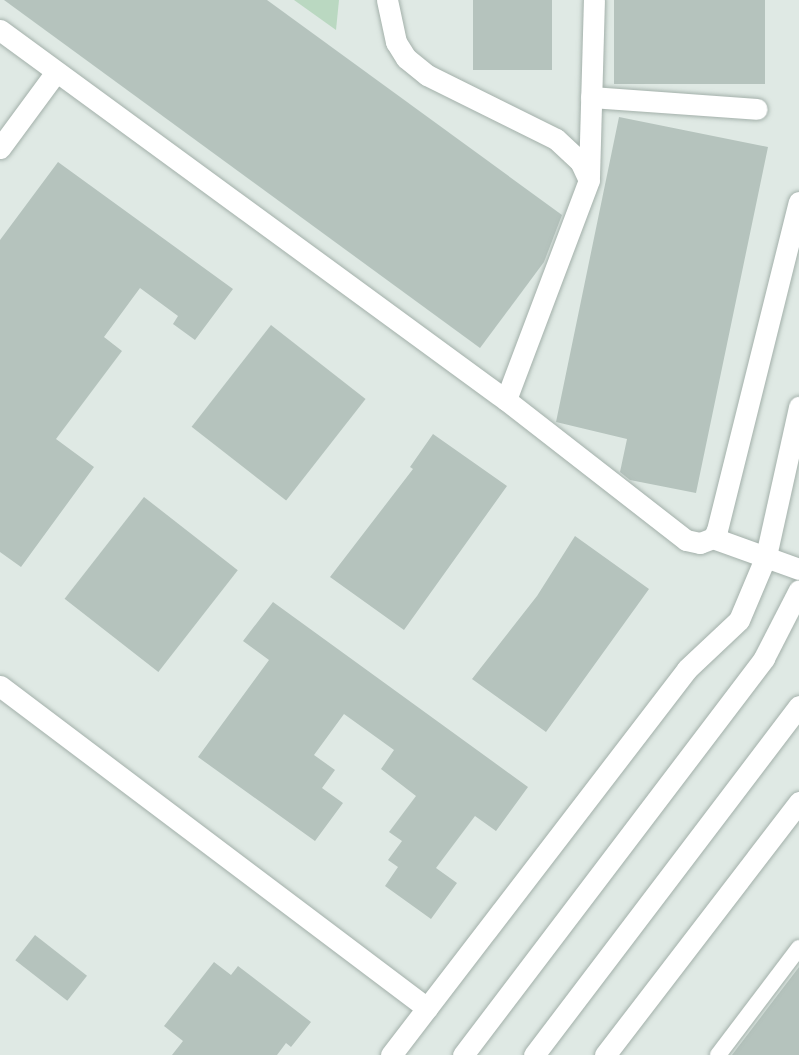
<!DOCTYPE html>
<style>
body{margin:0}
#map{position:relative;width:799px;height:1055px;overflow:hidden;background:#dfe9e4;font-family:Lato,sans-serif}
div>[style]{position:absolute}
.green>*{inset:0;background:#bad8c1}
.building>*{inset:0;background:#b5c3bd;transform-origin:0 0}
.roads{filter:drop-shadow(0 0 2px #a3b0aa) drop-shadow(0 0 2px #a3b0aa)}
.service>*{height:16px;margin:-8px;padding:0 8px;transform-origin:8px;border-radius:8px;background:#fff}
.minor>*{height:21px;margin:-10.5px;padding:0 10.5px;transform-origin:10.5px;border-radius:10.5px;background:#fff}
.tertiary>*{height:21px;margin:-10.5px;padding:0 10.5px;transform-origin:10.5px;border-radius:10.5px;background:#fff}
.secondary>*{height:21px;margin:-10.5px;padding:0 10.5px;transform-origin:10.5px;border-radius:10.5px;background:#fff}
span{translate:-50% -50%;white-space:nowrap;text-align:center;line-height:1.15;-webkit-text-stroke:7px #eff6f2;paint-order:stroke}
</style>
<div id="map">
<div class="green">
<div style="clip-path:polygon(294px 0,339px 0,336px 30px)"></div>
</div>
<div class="building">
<div style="clip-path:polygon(4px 0,267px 0,562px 215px,544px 262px,480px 348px)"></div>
<div style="left:473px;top:0;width:79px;height:70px"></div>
<div style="left:614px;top:0;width:151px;height:84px"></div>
<div style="clip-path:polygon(619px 117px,768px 147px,696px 493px,630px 480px,620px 472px,627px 439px,556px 422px)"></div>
<div style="clip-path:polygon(58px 162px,233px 289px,195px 340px,173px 324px,178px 316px,140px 288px,104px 337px,122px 351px,56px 439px,94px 467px,21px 567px,0 552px,0 240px)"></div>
<div style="left:271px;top:325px;width:120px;height:129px;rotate:38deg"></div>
<div style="clip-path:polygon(433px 434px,507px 486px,404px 630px,330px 577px,413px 469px,410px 467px)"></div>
<div style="left:144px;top:497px;width:119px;height:129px;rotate:38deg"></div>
<div style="clip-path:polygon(575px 536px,649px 589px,546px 732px,472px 679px,537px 596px)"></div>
<div style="clip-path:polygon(273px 602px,528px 787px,496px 831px,475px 816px,436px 868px,457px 883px,431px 919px,385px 886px,398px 867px,388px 860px,402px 841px,389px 832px,416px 796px,381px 769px,394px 750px,344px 714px,314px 755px,335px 770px,322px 788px,343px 803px,315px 841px,198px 757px,269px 660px,243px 641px)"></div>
<div style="left:35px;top:935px;width:66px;height:32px;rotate:38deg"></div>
<div style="clip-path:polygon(214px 962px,231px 975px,238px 966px,311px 1022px,291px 1047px,286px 1043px,277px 1055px,172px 1055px,183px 1041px,164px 1026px)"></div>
<div style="clip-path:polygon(799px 967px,799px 1055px,732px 1055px)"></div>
</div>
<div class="roads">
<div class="service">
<div style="left:718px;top:1055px;width:134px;rotate:-52.9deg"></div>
</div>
<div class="minor">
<div style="left:387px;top:0;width:43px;rotate:77.9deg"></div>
<div style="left:396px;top:42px;width:19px;rotate:58deg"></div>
<div style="left:406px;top:58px;width:27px;rotate:39deg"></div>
<div style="left:427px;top:75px;width:144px;rotate:26.4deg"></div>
<div style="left:556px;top:139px;width:33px;rotate:43deg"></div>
<div style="left:580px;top:161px;width:21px;rotate:65deg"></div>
<div style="left:589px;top:180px;width:235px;rotate:110.7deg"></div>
<div style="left:0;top:30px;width:627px;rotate:36.18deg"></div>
<div style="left:506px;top:400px;width:228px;rotate:37.9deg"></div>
<div style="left:686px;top:540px;width:14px;rotate:12deg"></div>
<div style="left:700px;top:543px;width:14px;rotate:-21deg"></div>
<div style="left:713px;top:538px;width:9px;rotate:-63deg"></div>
<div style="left:717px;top:530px;width:338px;rotate:-76deg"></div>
<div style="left:591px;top:97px;width:166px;rotate:4.1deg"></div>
<div style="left:0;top:148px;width:94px;rotate:-53.6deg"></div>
<div style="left:589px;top:177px;width:177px;rotate:-88.4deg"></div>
<div style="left:713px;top:538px;width:91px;rotate:19.8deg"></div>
<div style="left:0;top:686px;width:535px;rotate:37.02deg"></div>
</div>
<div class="tertiary">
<div style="left:391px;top:1055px;width:486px;rotate:-52.5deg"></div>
<div style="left:687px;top:669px;width:71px;rotate:-43.3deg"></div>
<div style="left:739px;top:620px;width:69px;rotate:-67.1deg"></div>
<div style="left:766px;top:556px;width:153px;rotate:-77.5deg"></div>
<div style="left:605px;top:1055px;width:319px;rotate:-52.5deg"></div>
</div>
<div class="secondary">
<div style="left:463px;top:1055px;width:498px;rotate:-52.8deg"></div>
<div style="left:764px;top:658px;width:76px;rotate:-62.8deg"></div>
<div style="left:534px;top:1055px;width:438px;rotate:-52.8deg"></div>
</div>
</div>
</div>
